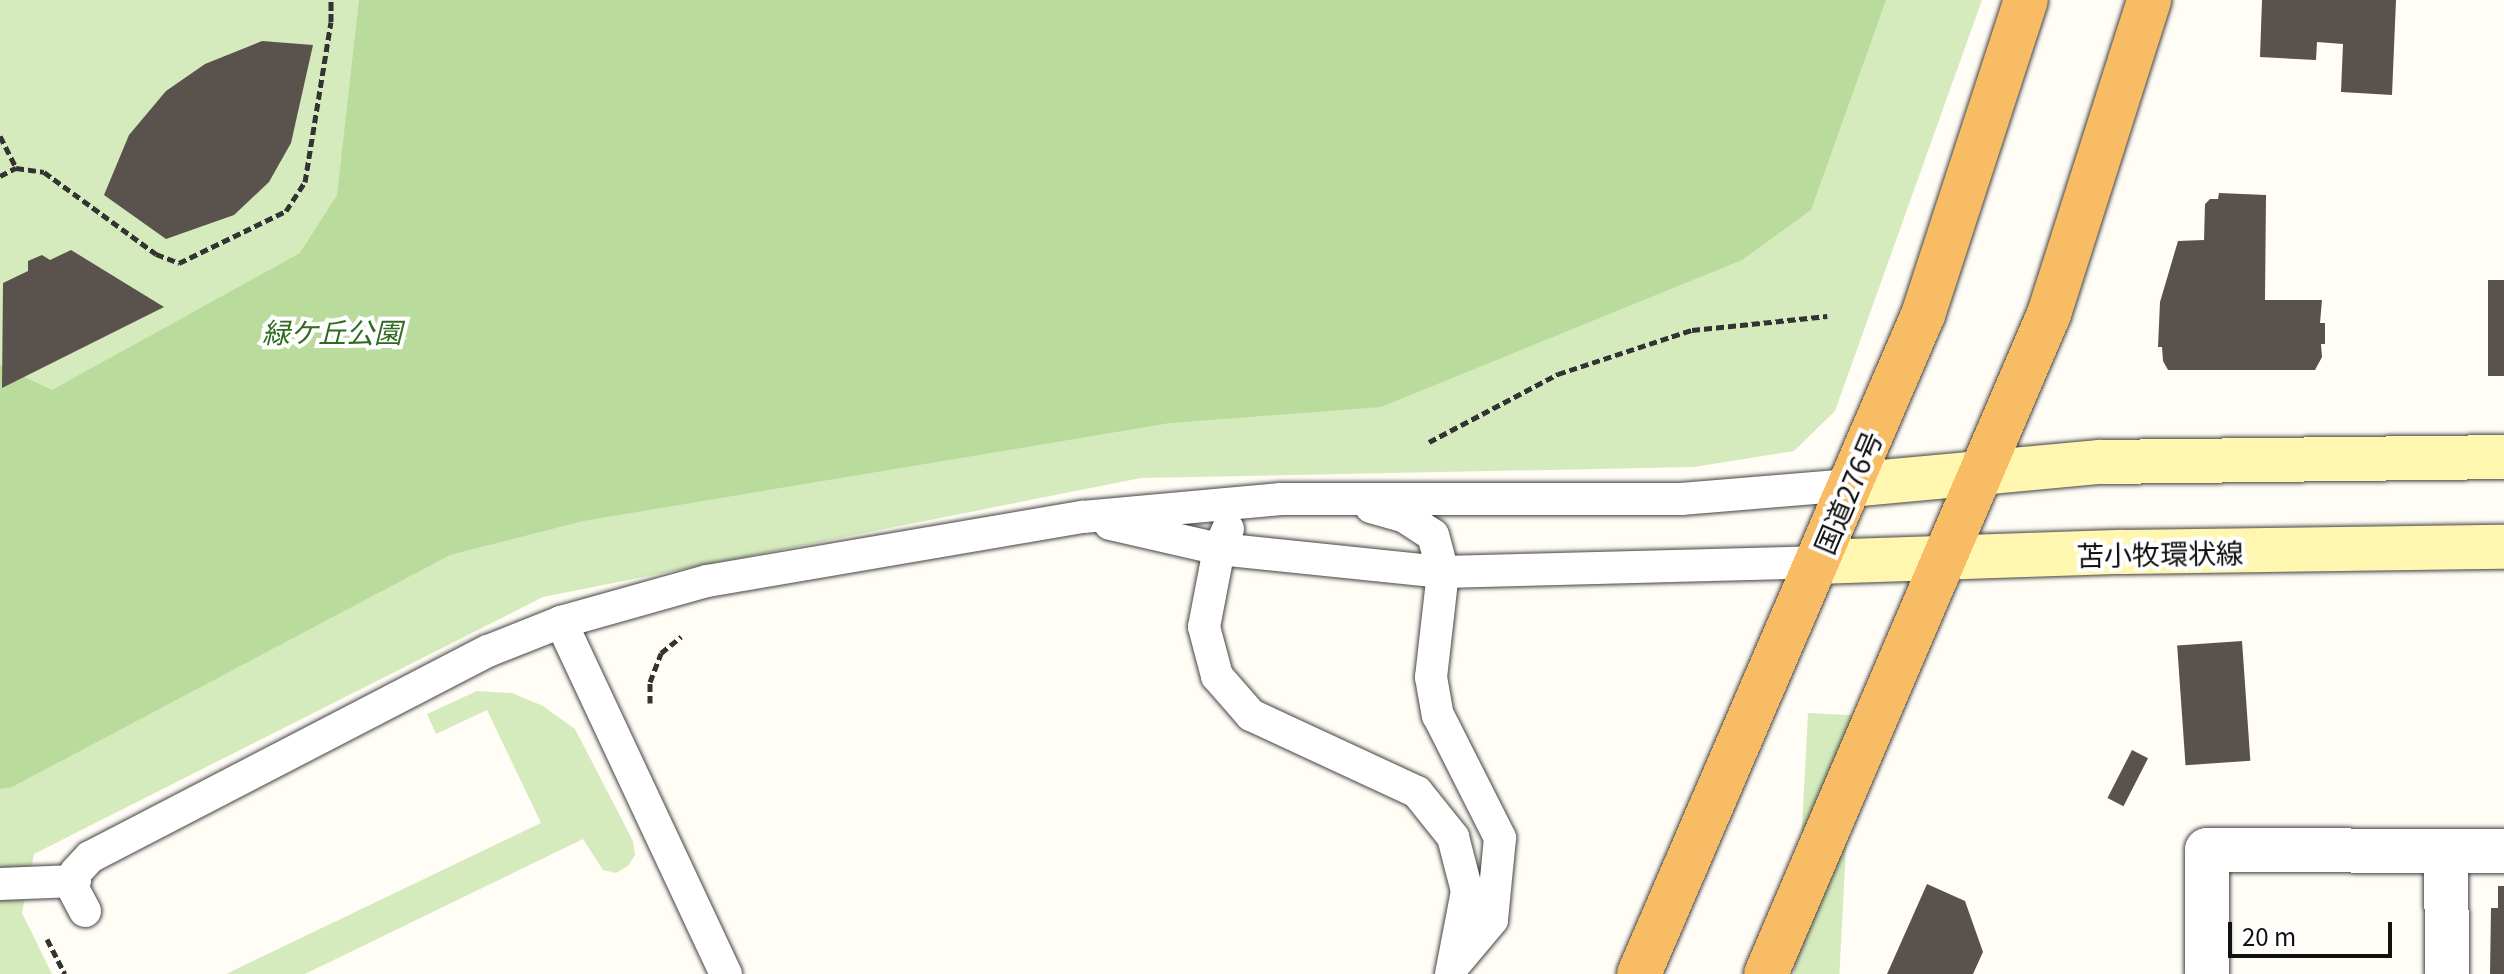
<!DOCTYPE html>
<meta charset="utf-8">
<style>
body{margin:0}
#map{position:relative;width:2504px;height:974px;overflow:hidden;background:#fffdf5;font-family:Georgia,"Noto Sans JP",serif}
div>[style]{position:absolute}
.green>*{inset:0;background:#d5ebbd;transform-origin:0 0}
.forest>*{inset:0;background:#b9dc9c}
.building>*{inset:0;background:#5a524d;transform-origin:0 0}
.path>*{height:5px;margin-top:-2.5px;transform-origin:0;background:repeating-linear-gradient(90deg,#333 0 8px,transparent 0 12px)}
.roads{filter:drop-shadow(0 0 2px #444) drop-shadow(0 0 2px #444)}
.service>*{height:32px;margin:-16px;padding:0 16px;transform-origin:16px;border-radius:16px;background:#fff}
.minor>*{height:44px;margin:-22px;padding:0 22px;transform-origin:22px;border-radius:22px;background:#fff}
.secondary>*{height:44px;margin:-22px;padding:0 22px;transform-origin:22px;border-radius:22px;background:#fff6b0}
.trunk>*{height:44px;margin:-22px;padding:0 22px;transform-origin:22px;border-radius:22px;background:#f7bc64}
span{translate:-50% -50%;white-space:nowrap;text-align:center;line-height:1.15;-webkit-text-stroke:8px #fff;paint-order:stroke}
.park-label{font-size:28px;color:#2f6b1f;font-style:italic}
.street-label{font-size:28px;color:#111}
.scale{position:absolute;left:2228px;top:922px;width:164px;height:36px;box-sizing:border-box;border:4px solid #111;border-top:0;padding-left:10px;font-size:24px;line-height:28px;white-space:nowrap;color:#111;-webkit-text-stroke:6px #fff;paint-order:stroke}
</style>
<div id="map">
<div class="green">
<div style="clip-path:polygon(0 0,1982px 0,1835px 411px,1794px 451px,1694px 467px,1141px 478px,543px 597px,34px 854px,22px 913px,52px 974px,0 974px)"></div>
<div style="clip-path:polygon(477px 691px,512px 693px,543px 706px,575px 729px,633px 841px,635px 855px,628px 866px,616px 873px,603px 870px,583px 839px,305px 974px,226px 974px,541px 823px,487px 710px,436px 734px,427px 714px)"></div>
<div style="left:1808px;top:713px;width:45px;height:284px;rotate:3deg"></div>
</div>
<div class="forest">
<div style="clip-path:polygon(359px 0,1886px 0,1811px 210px,1742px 260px,1381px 407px,1170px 423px,583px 521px,450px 555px,12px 787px,0 789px,0 365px,52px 390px,300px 253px,337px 195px)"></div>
</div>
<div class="building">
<div style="clip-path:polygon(2262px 0,2396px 0,2392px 95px,2341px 92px,2343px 44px,2317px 42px,2316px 60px,2260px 57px)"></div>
<div style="clip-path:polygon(262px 41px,313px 45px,291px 143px,269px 182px,234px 215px,166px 239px,104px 195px,129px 135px,166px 91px,205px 64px)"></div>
<div style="clip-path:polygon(2219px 193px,2266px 195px,2265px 300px,2322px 300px,2320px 323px,2325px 323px,2325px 344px,2321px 344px,2322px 357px,2315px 370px,2168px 370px,2163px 361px,2162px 347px,2158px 347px,2160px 302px,2178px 241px,2204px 240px,2205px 204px,2210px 199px,2218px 199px)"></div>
<div style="clip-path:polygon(71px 250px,164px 307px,2px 388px,3px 283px,28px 271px,28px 261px,42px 255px,50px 260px)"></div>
<div style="left:2488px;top:280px;width:16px;height:96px"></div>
<div style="left:2242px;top:641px;width:120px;height:65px;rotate:86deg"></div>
<div style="left:2132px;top:750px;width:18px;height:54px;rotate:27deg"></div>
<div style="clip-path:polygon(1927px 884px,1965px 901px,1983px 952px,1973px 974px,1887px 974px)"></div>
<div style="clip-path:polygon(2498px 886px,2504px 886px,2504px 974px,2490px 974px,2491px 908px,2498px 908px)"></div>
</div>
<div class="path">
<div style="left:0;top:136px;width:36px;rotate:63deg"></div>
<div style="left:0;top:176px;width:18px;rotate:-27deg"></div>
<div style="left:16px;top:168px;width:28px;rotate:8deg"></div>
<div style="left:44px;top:172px;width:139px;rotate:36.2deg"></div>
<div style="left:156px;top:254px;width:25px;rotate:21deg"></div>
<div style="left:179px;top:263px;width:119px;rotate:-25.9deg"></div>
<div style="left:286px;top:211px;width:35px;rotate:-57deg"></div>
<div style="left:305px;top:182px;width:162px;rotate:-80.8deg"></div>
<div style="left:331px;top:22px;width:22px;rotate:-90deg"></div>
<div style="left:1429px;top:442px;width:146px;rotate:-27.8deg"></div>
<div style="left:1558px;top:374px;width:141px;rotate:-18.2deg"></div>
<div style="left:1692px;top:330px;width:136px;rotate:-5.9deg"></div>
<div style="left:650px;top:703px;width:21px;rotate:-90deg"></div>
<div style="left:650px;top:682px;width:31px;rotate:-69deg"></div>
<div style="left:661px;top:653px;width:26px;rotate:-39deg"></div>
<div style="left:47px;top:939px;width:39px;rotate:63deg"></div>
</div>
<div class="roads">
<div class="service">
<div style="left:1371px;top:507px;width:35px;rotate:16deg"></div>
<div style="left:1405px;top:517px;width:33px;rotate:33deg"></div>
<div style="left:1433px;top:535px;width:38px;rotate:75deg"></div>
<div style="left:1443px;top:572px;width:106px;rotate:96.5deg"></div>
<div style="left:1431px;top:677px;width:39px;rotate:80deg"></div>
<div style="left:1438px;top:715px;width:138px;rotate:63.2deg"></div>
<div style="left:1500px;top:838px;width:82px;rotate:95.6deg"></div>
<div style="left:1492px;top:920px;width:57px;rotate:130.1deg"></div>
<div style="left:1110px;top:524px;width:112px;rotate:12.9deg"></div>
<div style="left:1219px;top:549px;width:225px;rotate:5.9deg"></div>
<div style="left:1443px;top:572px;width:374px;rotate:-1.5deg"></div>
<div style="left:1228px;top:529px;width:22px;rotate:114deg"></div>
<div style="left:1219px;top:549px;width:79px;rotate:100.9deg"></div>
<div style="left:1204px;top:627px;width:51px;rotate:75.1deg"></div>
<div style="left:1217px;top:676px;width:52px;rotate:48.9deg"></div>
<div style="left:1251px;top:715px;width:183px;rotate:24.9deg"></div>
<div style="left:1417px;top:792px;width:58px;rotate:51.3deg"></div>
<div style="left:1453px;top:837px;width:56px;rotate:75.5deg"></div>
<div style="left:1467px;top:891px;width:85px;rotate:100.9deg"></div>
<div style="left:561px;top:622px;width:389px;rotate:64.9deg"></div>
<div style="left:0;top:884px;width:75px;rotate:-2.3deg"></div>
<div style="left:85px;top:911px;width:26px;rotate:-118deg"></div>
<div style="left:73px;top:888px;width:16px;rotate:-79deg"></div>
<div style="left:76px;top:872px;width:21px;rotate:-47deg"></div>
<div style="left:90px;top:857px;width:448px;rotate:-27.4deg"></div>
<div style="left:488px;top:651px;width:79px;rotate:-21.7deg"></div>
<div style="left:561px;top:622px;width:152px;rotate:-15.7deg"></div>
<div style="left:707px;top:581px;width:381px;rotate:-9.7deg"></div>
<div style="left:1083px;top:517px;width:199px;rotate:-5.2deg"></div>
<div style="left:1281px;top:499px;width:400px"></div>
<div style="left:1681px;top:499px;width:170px;rotate:-4.7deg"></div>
</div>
<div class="minor">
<div style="left:2446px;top:851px;width:123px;rotate:89.5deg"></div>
<div style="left:2207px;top:974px;width:124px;rotate:-90deg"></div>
<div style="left:2207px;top:850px;width:297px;rotate:0.2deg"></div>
</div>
<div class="secondary">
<div style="left:1850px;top:485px;width:251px;rotate:-5.3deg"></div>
<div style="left:2100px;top:462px;width:404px;rotate:-0.7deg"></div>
<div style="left:1817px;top:562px;width:306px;rotate:-1.9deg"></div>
<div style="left:2123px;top:552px;width:381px;rotate:-0.8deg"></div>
</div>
<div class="trunk">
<div style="left:1639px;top:974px;width:718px;rotate:-66.69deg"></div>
<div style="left:1923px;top:315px;width:331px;rotate:-71.9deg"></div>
<div style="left:1766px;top:974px;width:718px;rotate:-66.79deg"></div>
<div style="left:2049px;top:314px;width:330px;rotate:-72.3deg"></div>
</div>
</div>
<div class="park-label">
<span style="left:332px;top:331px">緑ケ丘公園</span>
</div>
<div class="street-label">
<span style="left:1847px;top:492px;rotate:-67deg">国道276号</span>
<span style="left:2160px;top:553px;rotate:-1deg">苫小牧環状線</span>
</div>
<div class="scale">20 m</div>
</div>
